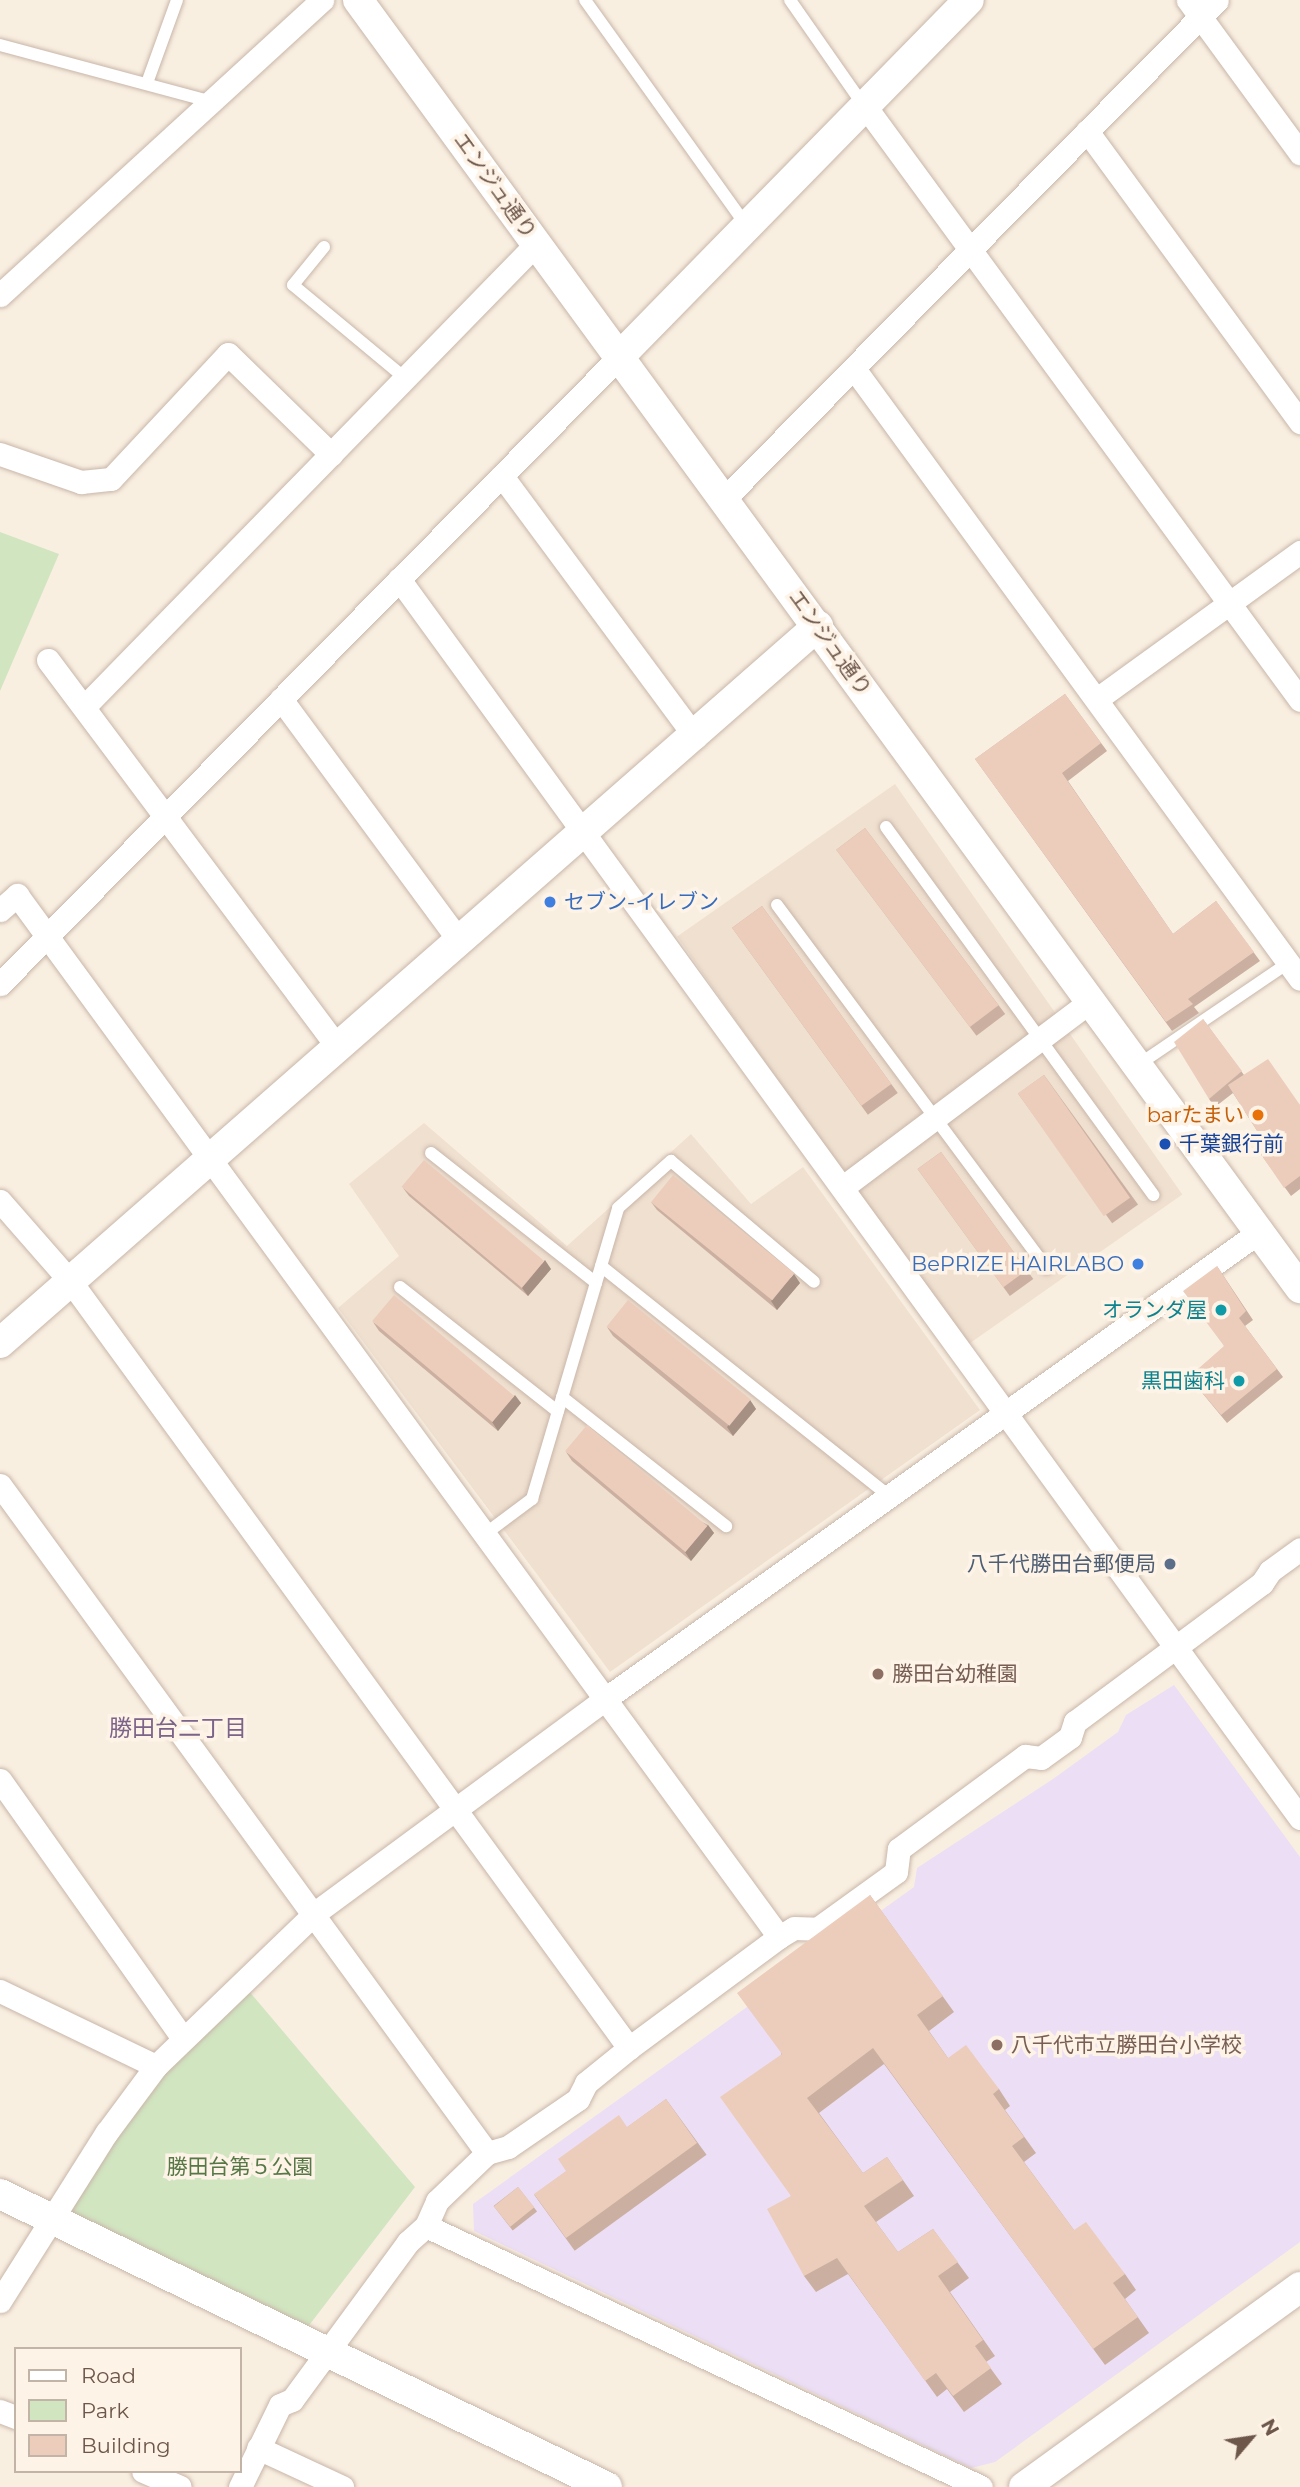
<!DOCTYPE html>
<meta charset="utf-8">
<style>
body{margin:0}
#map{position:relative;width:1300px;height:2487px;overflow:hidden;background:#f9efe1;font-family:Montserrat,"Noto Sans JP",sans-serif}
div>[style]{position:absolute}
.residential>*{inset:0;background:#f0e0d0;transform-origin:0 0}
.education>*{inset:0;background:#ecdef5}
.green>*{inset:0;background:#d1e5c1}
.roads{filter:drop-shadow(0 0 2px #c8b6a9) drop-shadow(0 0 2px #c8b6a9)}
.service>*{height:12px;margin:-6px;padding:0 6px;transform-origin:6px;border-radius:6px;background:#fff}
.minor>*{height:23px;margin:-11.5px;padding:0 11.5px;transform-origin:11.5px;border-radius:11.5px;background:#fff}
.tertiary>*{height:30px;margin:-15px;padding:0 15px;transform-origin:15px;border-radius:15px;background:#fff}
.wall>*{inset:0;background:#cbb0a1;transform-origin:0 0}
.shaded-wall>*{inset:0;background:#a59083}
.building>*{inset:0;background:#eccdbb;transform-origin:0 0}
.dots>*{width:19px;height:19px;translate:-50% -50%;box-sizing:border-box;border:4px solid #fdf3e6;border-radius:50%}
span{translate:-50% -50%;white-space:nowrap;text-align:center;line-height:1.15;-webkit-text-stroke:7px #fdf3e6;paint-order:stroke}
.street-label{font-size:21px;color:#6d564a}
.shop-label{font-size:21px;color:#366cbe}
.left{translate:0 -50%;text-align:left}
.right{translate:-100% -50%;text-align:right}
.food-label{font-size:21px;color:#c56008}
.transit-label{font-size:21px;color:#164399}
.culture-label{font-size:21px;color:#0d838f}
.service-label{font-size:21px;color:#4e5e75}
.education-label{font-size:21px;color:#785e54}
.park-label{font-size:21px;color:#567847}
.neighbourhood-label{font-size:23px;color:#7b638a}
.legend{position:absolute;left:14px;top:2347px;width:228px;height:126px;box-sizing:border-box;background:#fdf3e6;border:2px solid #c3b4a8;margin:0;padding:9px 12px;list-style:none;font-size:21px;color:#6d564a}
.legend li{display:flex;align-items:center;gap:14px;height:35px}
.legend b{width:35px;border:2px solid #c3b4a8}
.north{position:absolute;left:1216px;top:2403px;width:70px;height:70px;-webkit-text-stroke:5px #fdf3e6;paint-order:stroke;rotate:61deg;font-size:19px;font-weight:700;line-height:28px;text-align:center;color:#6d564a}
.north::after{content:'';display:block;margin:auto;width:24px;height:32px;background:#6d564a;clip-path:polygon(50% 0,100% 100%,50% 72%,0 100%)}
</style>
<div id="map">
<div class="residential">
<div style="left:895px;top:784px;width:501px;height:266px;rotate:55deg"></div>
<div style="clip-path:polygon(424px 1123px,567px 1246px,691px 1134px,751px 1204px,803px 1167px,980px 1410px,610px 1672px,338px 1308px,399px 1256px,349px 1184px)"></div>
</div>
<div class="education">
<div style="clip-path:polygon(1174px 1685px,1300px 1857px,1300px 2242px,995px 2462px,971px 2468px,474px 2231px,473px 2204px,914px 1887px,917px 1868px,1053px 1779px,1118px 1732px,1126px 1715px)"></div>
</div>
<div class="green">
<div style="clip-path:polygon(0 532px,59px 554px,0 691px)"></div>
<div style="clip-path:polygon(248px 1990px,415px 2187px,307px 2328px,59px 2216px,162px 2070px)"></div>
</div>
<div class="roads">
<div class="service">
<div style="left:585px;top:0;width:278px;rotate:54.4deg"></div>
<div style="left:790px;top:0;width:129px;rotate:55.1deg"></div>
<div style="left:0;top:45px;width:220px;rotate:15deg"></div>
<div style="left:147px;top:83px;width:88px;rotate:-70.1deg"></div>
<div style="left:324px;top:247px;width:49px;rotate:129.2deg"></div>
<div style="left:293px;top:285px;width:146px;rotate:39.7deg"></div>
<div style="left:886px;top:827px;width:455px;rotate:54deg"></div>
<div style="left:777px;top:905px;width:452px;rotate:53.4deg"></div>
<div style="left:1138px;top:1065px;width:181px;rotate:-34.2deg"></div>
<div style="left:431px;top:1153px;width:210px;rotate:38.2deg"></div>
<div style="left:601px;top:1266px;width:367px;rotate:38.6deg"></div>
<div style="left:400px;top:1287px;width:201px;rotate:38.3deg"></div>
<div style="left:562px;top:1397px;width:209px;rotate:38.2deg"></div>
<div style="left:485px;top:1534px;width:59px;rotate:-36.7deg"></div>
<div style="left:532px;top:1499px;width:303px;rotate:-73.5deg"></div>
<div style="left:618px;top:1208px;width:71px;rotate:-41.6deg"></div>
<div style="left:671px;top:1161px;width:187px;rotate:40.2deg"></div>
</div>
<div class="minor">
<div style="left:1188px;top:0;width:190px;rotate:53.8deg"></div>
<div style="left:865px;top:106px;width:736px;rotate:53.78deg"></div>
<div style="left:1087px;top:131px;width:361px;rotate:53.8deg"></div>
<div style="left:0;top:295px;width:437px;rotate:-42.5deg"></div>
<div style="left:855px;top:370px;width:754px;rotate:53.84deg"></div>
<div style="left:0;top:454px;width:86px;rotate:19.1deg"></div>
<div style="left:81px;top:482px;width:30px;rotate:-6deg"></div>
<div style="left:111px;top:479px;width:171px;rotate:-46.9deg"></div>
<div style="left:228px;top:354px;width:144px;rotate:44.2deg"></div>
<div style="left:502px;top:476px;width:325px;rotate:53.5deg"></div>
<div style="left:724px;top:499px;width:701px;rotate:-45.35deg"></div>
<div style="left:399px;top:579px;width:1532px;rotate:53.98deg"></div>
<div style="left:48px;top:660px;width:484px;rotate:53.2deg"></div>
<div style="left:281px;top:699px;width:302px;rotate:53.6deg"></div>
<div style="left:1097px;top:699px;width:251px;rotate:-35.9deg"></div>
<div style="left:84px;top:707px;width:648px;rotate:-45.69deg"></div>
<div style="left:0;top:910px;width:23px;rotate:-41deg"></div>
<div style="left:17px;top:895px;width:1291px;rotate:53.82deg"></div>
<div style="left:0;top:984px;width:884px;rotate:-45.37deg"></div>
<div style="left:843px;top:1187px;width:308px;rotate:-36.9deg"></div>
<div style="left:0;top:1201px;width:108px;rotate:48.8deg"></div>
<div style="left:71px;top:1282px;width:948px;rotate:53.93deg"></div>
<div style="left:0;top:1485px;width:827px;rotate:53.91deg"></div>
<div style="left:0;top:1780px;width:315px;rotate:54.7deg"></div>
<div style="left:0;top:1991px;width:173px;rotate:25.7deg"></div>
<div style="left:426px;top:2226px;width:613px;rotate:25.19deg"></div>
<div style="left:0;top:2301px;width:200px;rotate:-57.7deg"></div>
<div style="left:107px;top:2132px;width:82px;rotate:-53.4deg"></div>
<div style="left:156px;top:2066px;width:221px;rotate:-43.9deg"></div>
<div style="left:315px;top:1913px;width:360px;rotate:-36.4deg"></div>
<div style="left:605px;top:1699px;width:804px;rotate:-35.53deg"></div>
<div style="left:0;top:2411px;width:17px;rotate:21deg"></div>
<div style="left:258px;top:2448px;width:93px;rotate:24.9deg"></div>
<div style="left:143px;top:2471px;width:40px;rotate:23.4deg"></div>
<div style="left:240px;top:2487px;width:91px;rotate:-64deg"></div>
<div style="left:280px;top:2405px;width:13px;rotate:-23deg"></div>
<div style="left:292px;top:2400px;width:196px;rotate:-53.7deg"></div>
<div style="left:408px;top:2242px;width:24px;rotate:-42deg"></div>
<div style="left:426px;top:2226px;width:27px;rotate:-66deg"></div>
<div style="left:437px;top:2201px;width:69px;rotate:-43.8deg"></div>
<div style="left:487px;top:2153px;width:22px;rotate:-16deg"></div>
<div style="left:508px;top:2147px;width:85px;rotate:-34.4deg"></div>
<div style="left:578px;top:2099px;width:18px;rotate:-63deg"></div>
<div style="left:586px;top:2083px;width:55px;rotate:-39.1deg"></div>
<div style="left:629px;top:2048px;width:187px;rotate:-36.5deg"></div>
<div style="left:779px;top:1937px;width:17px;rotate:-31deg"></div>
<div style="left:794px;top:1928px;width:23px;rotate:2deg"></div>
<div style="left:817px;top:1929px;width:97px;rotate:-35.8deg"></div>
<div style="left:896px;top:1872px;width:23px;rotate:-83deg"></div>
<div style="left:899px;top:1849px;width:157px;rotate:-36.4deg"></div>
<div style="left:1025px;top:1756px;width:16px;rotate:7deg"></div>
<div style="left:1041px;top:1758px;width:36px;rotate:-36deg"></div>
<div style="left:1070px;top:1737px;width:16px;rotate:-72deg"></div>
<div style="left:1075px;top:1722px;width:233px;rotate:-36.6deg"></div>
<div style="left:1262px;top:1583px;width:14px;rotate:-56deg"></div>
<div style="left:1270px;top:1571px;width:37px;rotate:-36deg"></div>
</div>
<div class="tertiary">
<div style="left:358px;top:0;width:1596px;rotate:53.82deg"></div>
<div style="left:621px;top:355px;width:497px;rotate:-45.6deg"></div>
<div style="left:0;top:1343px;width:1088px;rotate:-41.24deg"></div>
<div style="left:0;top:2194px;width:674px;rotate:25.77deg"></div>
<div style="left:1024px;top:2487px;width:341px;rotate:-35.9deg"></div>
</div>
</div>
<div class="wall">
<div style="clip-path:polygon(1065px 694px,1107px 751px,1068px 781px,1173px 934px,1216px 901px,1260px 961px,1194px 1007px,1199px 1013px,1172px 1031px,975px 759px)"></div>
<div style="left:865px;top:828px;width:233px;height:36px;rotate:53deg"></div>
<div style="left:762px;top:906px;width:231px;height:37px;rotate:54deg"></div>
<div style="clip-path:polygon(1203px 1019px,1244px 1075px,1300px 1105px,1300px 1189px,1291px 1196px,1260px 1153px,1268px 1148px,1233px 1093px,1215px 1107px,1209px 1099px)"></div>
<div style="left:1044px;top:1075px;width:160px;height:32px;rotate:54deg"></div>
<div style="left:941px;top:1152px;width:157px;height:29px;rotate:54deg"></div>
<div style="clip-path:polygon(403px 1188px,551px 1269px,528px 1296px,409px 1196px)"></div>
<div style="clip-path:polygon(651px 1202px,800px 1283px,777px 1310px,657px 1210px)"></div>
<div style="clip-path:polygon(1217px 1266px,1253px 1320px,1245px 1326px,1283px 1377px,1227px 1423px,1189px 1377px,1224px 1347px)"></div>
<div style="clip-path:polygon(373px 1322px,521px 1403px,498px 1431px,379px 1331px)"></div>
<div style="clip-path:polygon(607px 1327px,750px 1400px,756px 1409px,733px 1436px,613px 1336px)"></div>
<div style="clip-path:polygon(566px 1452px,708px 1525px,714px 1533px,691px 1561px,572px 1461px)"></div>
<div style="clip-path:polygon(870px 1895px,954px 2012px,929px 2031px,948px 2058px,999px 2089px,1010px 2106px,1005px 2110px,1036px 2153px,1024px 2162px,1074px 2230px,1125px 2274px,1136px 2290px,1125px 2299px,1149px 2333px,1105px 2365px,884px 2064px,819px 2113px,863px 2173px,887px 2157px,914px 2196px,876px 2222px,898px 2252px,933px 2229px,969px 2278px,950px 2292px,995px 2356px,986px 2362px,1002px 2384px,964px 2412px,947px 2389px,937px 2397px,848px 2274px,816px 2292px,804px 2276px,791px 2196px,781px 2054px)"></div>
<div style="left:666px;top:2099px;width:69px;height:163px;rotate:54deg"></div>
<div style="left:518px;top:2187px;width:31px;height:31px;rotate:52deg"></div>
</div>
<div class="shaded-wall">
<div style="clip-path:polygon(545px 1260px,551px 1269px,528px 1296px,522px 1288px)"></div>
<div style="clip-path:polygon(794px 1274px,800px 1283px,777px 1310px,771px 1301px)"></div>
<div style="clip-path:polygon(515px 1395px,521px 1403px,498px 1431px,492px 1422px)"></div>
<div style="clip-path:polygon(750px 1400px,756px 1409px,733px 1436px,727px 1427px)"></div>
<div style="clip-path:polygon(708px 1525px,714px 1533px,691px 1561px,685px 1552px)"></div>
</div>
<div class="building">
<div style="clip-path:polygon(1065px 694px,1101px 743px,1062px 773px,1173px 934px,1216px 901px,1254px 952px,1188px 999px,1193px 1004px,1166px 1022px,975px 759px)"></div>
<div style="left:865px;top:828px;width:222px;height:36px;rotate:53deg"></div>
<div style="left:762px;top:906px;width:220px;height:37px;rotate:54deg"></div>
<div style="clip-path:polygon(1203px 1019px,1242px 1071px,1209px 1099px,1174px 1042px)"></div>
<div style="clip-path:polygon(1268px 1059px,1300px 1105px,1300px 1176px,1284px 1188px,1260px 1153px,1268px 1148px,1228px 1085px)"></div>
<div style="left:1044px;top:1075px;width:150px;height:32px;rotate:55deg"></div>
<div style="left:941px;top:1152px;width:146px;height:29px;rotate:54deg"></div>
<div style="left:424px;top:1160px;width:157px;height:35px;rotate:40deg"></div>
<div style="left:673px;top:1175px;width:156px;height:35px;rotate:39deg"></div>
<div style="clip-path:polygon(1217px 1266px,1246px 1311px,1239px 1318px,1277px 1369px,1221px 1415px,1189px 1377px,1224px 1346px,1183px 1291px)"></div>
<div style="left:394px;top:1295px;width:157px;height:34px;rotate:40deg"></div>
<div style="left:628px;top:1300px;width:158px;height:34px;rotate:39deg"></div>
<div style="left:587px;top:1425px;width:157px;height:34px;rotate:40deg"></div>
<div style="clip-path:polygon(870px 1895px,943px 1996px,917px 2015px,948px 2058px,966px 2045px,999px 2089px,993px 2094px,1024px 2137px,1012px 2146px,1074px 2230px,1086px 2222px,1125px 2274px,1113px 2283px,1138px 2317px,1093px 2349px,873px 2048px,807px 2098px,863px 2173px,887px 2157px,903px 2180px,864px 2206px,898px 2252px,933px 2229px,958px 2262px,938px 2276px,983px 2340px,975px 2346px,991px 2368px,953px 2396px,936px 2373px,925px 2381px,837px 2258px,804px 2276px,767px 2209px,791px 2196px,720px 2097px,782px 2054px,737px 1993px)"></div>
<div style="clip-path:polygon(666px 2099px,697px 2143px,566px 2238px,534px 2194px,566px 2171px,558px 2159px,619px 2115px,627px 2127px)"></div>
<div style="left:518px;top:2187px;width:26px;height:31px;rotate:51deg"></div>
</div>
<div class="dots">
<div style="left:550px;top:902px;background:#3f7fe0"></div>
<div style="left:1258px;top:1115px;background:#e8710a"></div>
<div style="left:1165px;top:1144px;background:#1a4fb4"></div>
<div style="left:1138px;top:1264px;background:#3f7fe0"></div>
<div style="left:1221px;top:1310px;background:#0f9aa8"></div>
<div style="left:1239px;top:1381px;background:#0f9aa8"></div>
<div style="left:1170px;top:1564px;background:#5c6f8a"></div>
<div style="left:878px;top:1674px;background:#8d6e63"></div>
<div style="left:997px;top:2045px;background:#8d6e63"></div>
</div>
<div class="street-label">
<span style="left:495px;top:186px;rotate:54deg">エンジュ通り</span>
<span style="left:830px;top:643px;rotate:54deg">エンジュ通り</span>
</div>
<div class="shop-label">
<span class="left" style="left:564px;top:902px">セブン-イレブン</span>
<span class="right" style="left:1124px;top:1264px">BePRIZE HAIRLABO</span>
</div>
<div class="food-label">
<span class="right" style="left:1244px;top:1115px">barたまい</span>
</div>
<div class="transit-label">
<span class="left" style="left:1179px;top:1144px">千葉銀行前</span>
</div>
<div class="culture-label">
<span class="right" style="left:1207px;top:1310px">オランダ屋</span>
<span class="right" style="left:1225px;top:1381px">黒田歯科</span>
</div>
<div class="service-label">
<span class="right" style="left:1156px;top:1564px">八千代勝田台郵便局</span>
</div>
<div class="education-label">
<span class="left" style="left:892px;top:1674px">勝田台幼稚園</span>
<span class="left" style="left:1011px;top:2045px">八千代市立勝田台小学校</span>
</div>
<div class="park-label">
<span style="left:240px;top:2167px">勝田台第５公園</span>
</div>
<div class="neighbourhood-label">
<span style="left:178px;top:1728px">勝田台二丁目</span>
</div>
<ul class="legend">
<li><b style="height:9px;background:#fff"></b>Road</li>
<li><b style="height:19px;background:#d1e5c1"></b>Park</li>
<li><b style="height:19px;background:#eccdbb"></b>Building</li>
</ul>
<div class="north">N</div>
</div>
